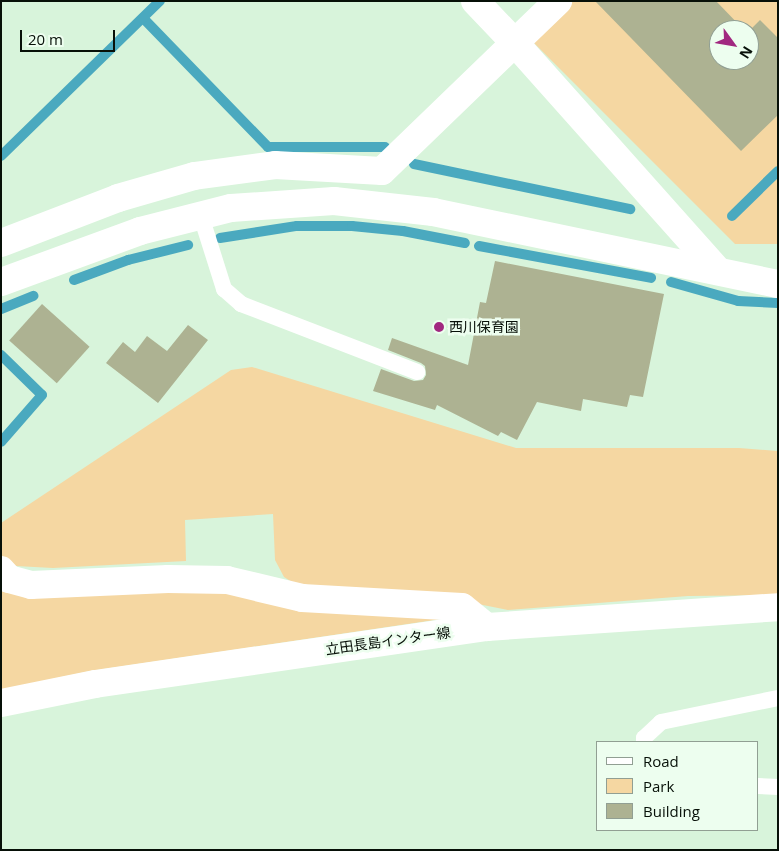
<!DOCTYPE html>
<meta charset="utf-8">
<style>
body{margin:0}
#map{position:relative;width:779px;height:851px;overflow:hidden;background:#d8f4db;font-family:"Open Sans","Noto Sans JP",sans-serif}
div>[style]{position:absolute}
.green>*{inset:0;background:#f5d7a2}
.stream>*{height:10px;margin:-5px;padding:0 5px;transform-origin:5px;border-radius:5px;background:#4aa9bf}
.building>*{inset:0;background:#adb292;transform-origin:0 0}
.service>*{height:16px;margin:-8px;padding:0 8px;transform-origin:8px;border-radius:8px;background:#fff}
.minor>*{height:28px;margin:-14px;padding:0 14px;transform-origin:14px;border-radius:14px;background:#fff}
.tertiary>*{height:28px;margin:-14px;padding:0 14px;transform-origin:14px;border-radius:14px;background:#fff}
.secondary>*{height:28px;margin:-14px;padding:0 14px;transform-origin:14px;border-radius:14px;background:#fff}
.dots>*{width:14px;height:14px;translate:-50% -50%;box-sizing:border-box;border:2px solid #edfeef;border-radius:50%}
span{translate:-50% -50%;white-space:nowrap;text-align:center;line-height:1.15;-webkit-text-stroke:5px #edfeef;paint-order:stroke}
.poi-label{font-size:14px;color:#071008}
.left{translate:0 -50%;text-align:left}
.street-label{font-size:14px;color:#071008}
.frame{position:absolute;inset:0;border:2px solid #071008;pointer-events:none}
.legend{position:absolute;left:596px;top:741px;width:162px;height:90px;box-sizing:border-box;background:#edfeef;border:1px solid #919f93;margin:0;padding:6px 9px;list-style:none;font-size:15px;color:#071008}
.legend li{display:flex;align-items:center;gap:10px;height:25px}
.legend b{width:25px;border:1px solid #919f93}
.north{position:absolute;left:709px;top:20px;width:50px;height:50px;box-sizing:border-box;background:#edfeef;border:1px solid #919f93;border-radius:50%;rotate:122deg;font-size:14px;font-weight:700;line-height:20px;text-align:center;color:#071008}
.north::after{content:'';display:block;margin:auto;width:18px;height:22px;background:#a12880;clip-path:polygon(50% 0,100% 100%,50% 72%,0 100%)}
.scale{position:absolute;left:20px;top:30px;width:95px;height:22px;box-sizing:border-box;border:2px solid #071008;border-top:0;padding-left:6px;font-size:15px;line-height:18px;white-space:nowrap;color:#071008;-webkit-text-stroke:4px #edfeef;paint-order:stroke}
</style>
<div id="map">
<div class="green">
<div style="clip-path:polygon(evenodd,571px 1px,778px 1px,778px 244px,735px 244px,531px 40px,571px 1px,719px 30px,749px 30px,749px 60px,719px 60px,719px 30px)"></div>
<div style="clip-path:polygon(252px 367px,516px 448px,739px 448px,778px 451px,778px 595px,688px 596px,508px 610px,448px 598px,300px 587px,284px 577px,275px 560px,273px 514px,185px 520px,186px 561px,53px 568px,16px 566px,1px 555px,1px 523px,231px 370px)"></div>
<div style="clip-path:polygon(181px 586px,455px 617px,90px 671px,1px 690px,1px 589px)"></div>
</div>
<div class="stream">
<div style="left:143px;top:18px;width:180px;rotate:45.9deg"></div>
<div style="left:268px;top:147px;width:117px"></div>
<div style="left:1px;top:156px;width:222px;rotate:-44.3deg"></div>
<div style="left:414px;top:164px;width:221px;rotate:11.8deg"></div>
<div style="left:732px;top:216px;width:64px;rotate:-44.4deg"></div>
<div style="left:220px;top:238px;width:78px;rotate:-8.9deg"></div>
<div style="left:297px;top:226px;width:55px"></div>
<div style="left:352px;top:226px;width:51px;rotate:5.6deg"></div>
<div style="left:403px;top:231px;width:63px;rotate:11deg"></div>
<div style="left:479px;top:246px;width:175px;rotate:10.5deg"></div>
<div style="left:74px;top:280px;width:58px;rotate:-20.3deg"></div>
<div style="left:128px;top:260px;width:62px;rotate:-14deg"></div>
<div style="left:671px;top:282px;width:70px;rotate:15.8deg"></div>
<div style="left:738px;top:301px;width:40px;rotate:2.9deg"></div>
<div style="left:1px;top:309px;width:35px;rotate:-22deg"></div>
<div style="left:1px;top:355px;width:57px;rotate:44.3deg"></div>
<div style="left:42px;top:395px;width:62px;rotate:131.1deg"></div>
</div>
<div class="building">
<div style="clip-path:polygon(595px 1px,716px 1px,744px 30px,719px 30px,719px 60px,749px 60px,749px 31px,760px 20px,778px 38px,778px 115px,741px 151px)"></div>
<div style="clip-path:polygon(495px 261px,664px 294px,643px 397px,630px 395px,627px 407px,583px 399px,581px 411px,537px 402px,517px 440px,501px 432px,498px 436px,437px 405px,435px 410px,373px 391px,381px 369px,414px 381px,423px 380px,426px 375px,425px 366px,421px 363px,388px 350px,392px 338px,468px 365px,480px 302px,486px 303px)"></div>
<div style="left:42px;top:304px;width:64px;height:49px;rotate:42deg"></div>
<div style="clip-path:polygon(188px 325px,208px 340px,158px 403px,106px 363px,123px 342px,135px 352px,147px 336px,167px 351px)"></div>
</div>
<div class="service">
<div style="left:201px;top:216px;width:77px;rotate:72.5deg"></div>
<div style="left:224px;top:289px;width:23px;rotate:41deg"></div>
<div style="left:241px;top:304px;width:189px;rotate:21.1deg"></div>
<div style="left:644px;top:742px;width:4px;rotate:-90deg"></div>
<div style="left:644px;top:738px;width:23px;rotate:-43deg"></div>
<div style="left:661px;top:722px;width:119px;rotate:-11.6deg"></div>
<div style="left:758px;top:786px;width:20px;rotate:3deg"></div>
</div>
<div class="minor">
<div style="left:475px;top:1px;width:58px;rotate:46.4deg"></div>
<div style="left:515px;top:43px;width:305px;rotate:48.3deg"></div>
<div style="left:1px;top:243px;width:125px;rotate:-21deg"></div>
<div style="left:118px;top:198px;width:79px;rotate:-16.1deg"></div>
<div style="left:194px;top:176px;width:82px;rotate:-7.7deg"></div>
<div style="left:275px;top:165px;width:107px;rotate:3.2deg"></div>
<div style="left:382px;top:171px;width:245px;rotate:-44deg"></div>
<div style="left:1px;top:570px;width:12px;rotate:48deg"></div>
<div style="left:9px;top:579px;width:23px;rotate:15deg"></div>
<div style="left:31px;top:585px;width:137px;rotate:-2.5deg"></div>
<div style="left:168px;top:579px;width:59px;rotate:1deg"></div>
<div style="left:227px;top:580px;width:77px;rotate:13.5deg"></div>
<div style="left:302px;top:598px;width:160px;rotate:3.2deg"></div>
<div style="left:462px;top:607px;width:32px;rotate:39deg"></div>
</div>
<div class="tertiary">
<div style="left:1px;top:282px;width:148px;rotate:-20.1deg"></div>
<div style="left:140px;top:231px;width:94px;rotate:-14.2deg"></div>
<div style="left:231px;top:208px;width:103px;rotate:-3.9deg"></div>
<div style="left:334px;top:201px;width:100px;rotate:6.3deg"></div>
<div style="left:433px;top:212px;width:352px;rotate:11.8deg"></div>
</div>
<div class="secondary">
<div style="left:1px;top:703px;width:96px;rotate:-11.4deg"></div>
<div style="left:95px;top:684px;width:396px;rotate:-8.3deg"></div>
<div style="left:487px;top:627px;width:292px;rotate:-3.9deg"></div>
</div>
<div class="dots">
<div style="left:439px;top:327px;background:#a12880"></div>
</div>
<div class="poi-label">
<span class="left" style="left:449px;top:327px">西川保育園</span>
</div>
<div class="street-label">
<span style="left:388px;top:641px;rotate:-8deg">立田長島インター線</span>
</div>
<div class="frame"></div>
<ul class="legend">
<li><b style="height:6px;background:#fff"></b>Road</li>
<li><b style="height:14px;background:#f5d7a2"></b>Park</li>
<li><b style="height:14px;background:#adb292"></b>Building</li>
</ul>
<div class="north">N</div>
<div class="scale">20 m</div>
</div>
